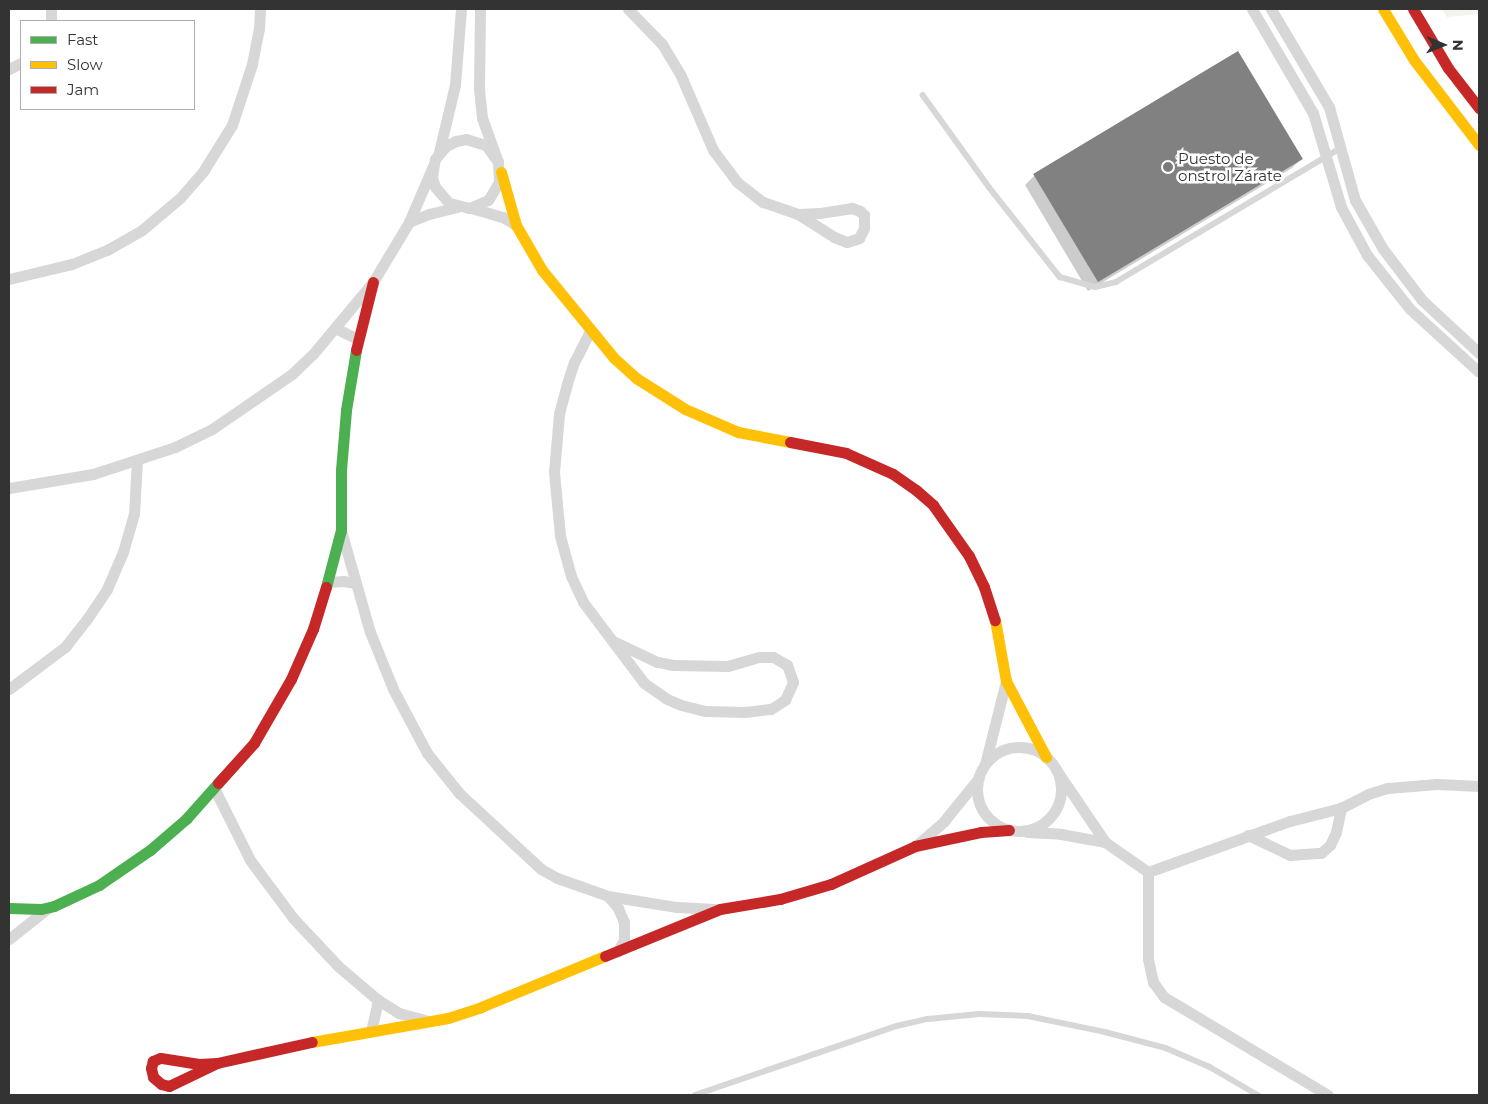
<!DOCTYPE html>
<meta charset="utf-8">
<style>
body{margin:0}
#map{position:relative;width:1488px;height:1104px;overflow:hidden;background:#fff;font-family:Montserrat,sans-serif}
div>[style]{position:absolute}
.green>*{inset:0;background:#f1f5ed}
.shadow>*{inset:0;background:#0003}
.building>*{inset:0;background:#818181;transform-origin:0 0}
.lane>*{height:5.5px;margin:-2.75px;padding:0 2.75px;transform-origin:2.75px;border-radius:2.75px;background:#d7d7d7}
.street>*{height:11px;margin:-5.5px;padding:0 5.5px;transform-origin:5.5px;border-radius:5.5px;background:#d7d7d7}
.street>.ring{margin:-5.5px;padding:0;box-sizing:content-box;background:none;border:11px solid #d7d7d7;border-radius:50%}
.fast>*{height:11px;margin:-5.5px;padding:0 5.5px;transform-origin:5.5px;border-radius:5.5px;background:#4caf50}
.slow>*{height:11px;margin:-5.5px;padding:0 5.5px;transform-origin:5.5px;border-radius:5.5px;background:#ffc107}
.jam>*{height:11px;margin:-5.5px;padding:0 5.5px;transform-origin:5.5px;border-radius:5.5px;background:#c62828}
.dots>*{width:14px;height:14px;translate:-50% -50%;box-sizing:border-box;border:2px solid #fff;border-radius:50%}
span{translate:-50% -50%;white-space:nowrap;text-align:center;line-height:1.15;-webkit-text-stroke:5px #fff;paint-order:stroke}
.poi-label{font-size:15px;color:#333}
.left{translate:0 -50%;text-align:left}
.frame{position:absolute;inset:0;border:10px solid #333;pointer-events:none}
.legend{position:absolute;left:20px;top:20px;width:175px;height:90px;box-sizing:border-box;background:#fff;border:1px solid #adadad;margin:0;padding:6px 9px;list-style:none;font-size:15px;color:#333}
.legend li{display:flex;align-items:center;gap:10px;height:25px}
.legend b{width:25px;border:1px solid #adadad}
.north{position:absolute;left:1418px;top:20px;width:50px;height:50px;-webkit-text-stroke:4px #fff;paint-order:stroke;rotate:91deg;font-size:14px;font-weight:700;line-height:20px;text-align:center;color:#333}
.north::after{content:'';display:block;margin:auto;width:18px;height:22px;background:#333;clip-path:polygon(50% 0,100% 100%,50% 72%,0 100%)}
</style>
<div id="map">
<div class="green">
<div style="clip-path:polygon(1442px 9px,1479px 9px,1479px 14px,1447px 17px)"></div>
</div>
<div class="shadow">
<div style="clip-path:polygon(1238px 53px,1301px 159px,1292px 168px,1088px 291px,1025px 185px,1034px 176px)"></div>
</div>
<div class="building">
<div style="left:1238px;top:51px;width:126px;height:239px;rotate:59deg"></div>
</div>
<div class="lane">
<div style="left:923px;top:95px;width:113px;rotate:54.3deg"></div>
<div style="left:989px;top:187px;width:115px;rotate:51.7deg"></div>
<div style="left:1060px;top:277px;width:36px;rotate:16deg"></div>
<div style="left:1095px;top:287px;width:22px;rotate:-13deg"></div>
<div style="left:1116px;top:282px;width:260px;rotate:-30.8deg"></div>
<div style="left:695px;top:1095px;width:213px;rotate:-18.9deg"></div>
<div style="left:897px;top:1026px;width:32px;rotate:-13deg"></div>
<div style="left:928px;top:1019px;width:51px;rotate:-5.6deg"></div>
<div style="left:979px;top:1014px;width:49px;rotate:2.3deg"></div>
<div style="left:1028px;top:1016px;width:79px;rotate:11.7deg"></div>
<div style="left:1105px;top:1032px;width:63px;rotate:14.7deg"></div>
<div style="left:1166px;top:1048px;width:48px;rotate:23.4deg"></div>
<div style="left:1210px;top:1067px;width:56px;rotate:30.3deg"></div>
</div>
<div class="street">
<div style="left:480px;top:9px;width:80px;rotate:90.7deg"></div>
<div style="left:479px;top:89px;width:29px;rotate:84deg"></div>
<div style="left:482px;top:118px;width:47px;rotate:70deg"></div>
<div style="left:498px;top:162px;width:20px;rotate:87deg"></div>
<div style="left:499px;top:182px;width:21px;rotate:121deg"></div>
<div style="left:488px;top:200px;width:21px;rotate:157deg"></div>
<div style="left:469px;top:208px;width:21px;rotate:-166deg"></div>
<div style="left:449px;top:203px;width:21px;rotate:-131deg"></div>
<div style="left:435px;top:187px;width:10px;rotate:-107deg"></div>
<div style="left:432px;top:177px;width:18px;rotate:-81deg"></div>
<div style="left:435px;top:159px;width:17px;rotate:-50deg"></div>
<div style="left:446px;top:146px;width:11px;rotate:-27deg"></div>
<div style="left:456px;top:141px;width:10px;rotate:-11deg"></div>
<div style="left:466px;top:139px;width:21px;rotate:17deg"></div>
<div style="left:486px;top:145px;width:21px;rotate:55deg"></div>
<div style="left:628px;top:9px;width:49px;rotate:45.8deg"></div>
<div style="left:662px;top:44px;width:37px;rotate:59deg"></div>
<div style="left:681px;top:76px;width:81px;rotate:66.6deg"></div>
<div style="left:713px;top:150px;width:40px;rotate:53deg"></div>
<div style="left:737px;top:182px;width:33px;rotate:38deg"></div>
<div style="left:763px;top:202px;width:37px;rotate:19deg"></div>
<div style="left:798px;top:214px;width:43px;rotate:32.6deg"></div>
<div style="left:834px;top:237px;width:14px;rotate:21deg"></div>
<div style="left:847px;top:242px;width:13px;rotate:-18deg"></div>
<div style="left:859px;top:238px;width:11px;rotate:-63deg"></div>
<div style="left:864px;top:228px;width:13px;rotate:-90deg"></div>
<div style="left:864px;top:215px;width:6px;rotate:-135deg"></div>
<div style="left:860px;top:211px;width:9px;rotate:-159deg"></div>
<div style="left:852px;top:208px;width:33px;rotate:171deg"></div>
<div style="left:819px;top:213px;width:21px;rotate:177deg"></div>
<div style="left:1252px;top:9px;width:121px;rotate:59.6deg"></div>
<div style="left:1313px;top:113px;width:98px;rotate:73.4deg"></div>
<div style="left:1341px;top:207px;width:55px;rotate:61.6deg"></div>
<div style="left:1367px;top:255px;width:69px;rotate:51.5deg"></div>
<div style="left:1410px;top:309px;width:93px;rotate:42.4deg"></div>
<div style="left:1271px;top:9px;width:114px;rotate:59.4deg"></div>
<div style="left:1329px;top:107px;width:97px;rotate:74.4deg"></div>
<div style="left:1355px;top:200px;width:56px;rotate:60.3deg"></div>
<div style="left:1383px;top:249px;width:64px;rotate:52.6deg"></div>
<div style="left:1422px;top:300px;width:78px;rotate:42.9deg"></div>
<div style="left:51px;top:21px;width:12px;rotate:-90deg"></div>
<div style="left:9px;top:69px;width:13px;rotate:-27deg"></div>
<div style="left:439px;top:152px;width:69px;rotate:-76.6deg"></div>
<div style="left:455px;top:85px;width:76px;rotate:-85.5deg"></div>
<div style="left:471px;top:208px;width:33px;rotate:16deg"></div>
<div style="left:503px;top:217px;width:15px;rotate:32deg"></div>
<div style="left:409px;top:222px;width:22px;rotate:-22deg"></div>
<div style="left:429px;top:214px;width:30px;rotate:-14deg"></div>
<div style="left:9px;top:279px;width:65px;rotate:-13.4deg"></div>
<div style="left:72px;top:264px;width:38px;rotate:-22deg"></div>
<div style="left:107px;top:250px;width:40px;rotate:-29.7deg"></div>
<div style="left:142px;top:230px;width:50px;rotate:-40.1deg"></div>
<div style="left:180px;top:198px;width:37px;rotate:-49deg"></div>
<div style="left:204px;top:170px;width:53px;rotate:-58.1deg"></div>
<div style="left:232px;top:125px;width:64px;rotate:-71.8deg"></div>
<div style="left:252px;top:64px;width:36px;rotate:-79deg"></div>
<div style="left:259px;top:29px;width:20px;rotate:-87deg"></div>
<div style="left:335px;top:328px;width:25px;rotate:26deg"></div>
<div style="left:590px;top:331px;width:35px;rotate:117deg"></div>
<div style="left:574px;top:362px;width:23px;rotate:108deg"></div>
<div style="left:567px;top:384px;width:31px;rotate:105deg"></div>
<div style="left:559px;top:414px;width:58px;rotate:94.9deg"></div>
<div style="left:554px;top:472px;width:64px;rotate:84.6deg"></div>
<div style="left:560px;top:536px;width:41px;rotate:74.6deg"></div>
<div style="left:571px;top:576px;width:29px;rotate:65deg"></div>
<div style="left:583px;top:602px;width:101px;rotate:53deg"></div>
<div style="left:644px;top:683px;width:28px;rotate:35deg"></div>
<div style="left:667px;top:699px;width:15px;rotate:23deg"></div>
<div style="left:681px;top:705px;width:25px;rotate:14deg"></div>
<div style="left:705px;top:711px;width:40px;rotate:1.4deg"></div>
<div style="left:745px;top:712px;width:26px;rotate:-7deg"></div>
<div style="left:771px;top:709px;width:17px;rotate:-33deg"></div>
<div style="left:785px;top:700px;width:20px;rotate:-66deg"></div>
<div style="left:793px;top:682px;width:18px;rotate:-109deg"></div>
<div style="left:787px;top:665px;width:16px;rotate:-150deg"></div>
<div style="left:773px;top:657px;width:14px;rotate:180deg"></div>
<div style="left:759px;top:657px;width:33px;rotate:164deg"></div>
<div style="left:727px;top:666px;width:54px;rotate:-178.9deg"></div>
<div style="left:673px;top:665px;width:16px;rotate:-169deg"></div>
<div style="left:657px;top:662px;width:49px;rotate:-154.5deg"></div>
<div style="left:9px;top:488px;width:85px;rotate:-9.5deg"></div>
<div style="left:93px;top:474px;width:86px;rotate:-18.2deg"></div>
<div style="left:175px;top:447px;width:41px;rotate:-25.9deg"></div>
<div style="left:212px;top:429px;width:97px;rotate:-34.5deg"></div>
<div style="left:292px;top:374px;width:29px;rotate:-44deg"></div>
<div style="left:313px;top:354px;width:94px;rotate:-50.2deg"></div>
<div style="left:373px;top:282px;width:70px;rotate:-59deg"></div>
<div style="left:409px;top:222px;width:61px;rotate:-66.8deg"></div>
<div style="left:342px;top:534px;width:102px;rotate:74.1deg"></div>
<div style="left:370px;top:632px;width:61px;rotate:68deg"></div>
<div style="left:393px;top:689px;width:72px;rotate:62deg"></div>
<div style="left:427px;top:753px;width:51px;rotate:51.3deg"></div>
<div style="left:459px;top:793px;width:112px;rotate:42.8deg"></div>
<div style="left:541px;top:869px;width:18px;rotate:29deg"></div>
<div style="left:557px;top:878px;width:54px;rotate:19.4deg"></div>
<div style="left:608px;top:896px;width:70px;rotate:9.1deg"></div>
<div style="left:677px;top:907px;width:38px;rotate:3deg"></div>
<div style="left:328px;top:582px;width:15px;rotate:-4deg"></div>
<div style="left:343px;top:581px;width:12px;rotate:9deg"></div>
<div style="left:9px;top:689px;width:70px;rotate:-36.9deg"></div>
<div style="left:65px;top:647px;width:36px;rotate:-52deg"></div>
<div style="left:87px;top:619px;width:36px;rotate:-56deg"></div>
<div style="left:107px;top:589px;width:40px;rotate:-66.6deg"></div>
<div style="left:123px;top:552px;width:40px;rotate:-74deg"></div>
<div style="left:134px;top:514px;width:53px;rotate:-86.8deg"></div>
<div class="ring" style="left:977px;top:747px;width:73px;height:73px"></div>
<div style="left:985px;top:764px;width:86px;rotate:-75.8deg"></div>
<div style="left:1059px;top:774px;width:82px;rotate:55.9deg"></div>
<div style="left:1105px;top:842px;width:52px;rotate:34.9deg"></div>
<div style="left:1148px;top:872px;width:151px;rotate:-19.8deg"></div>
<div style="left:1290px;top:821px;width:53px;rotate:-14.3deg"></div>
<div style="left:1341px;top:808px;width:30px;rotate:-27deg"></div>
<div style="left:1368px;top:794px;width:21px;rotate:-17deg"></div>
<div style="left:1388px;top:788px;width:49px;rotate:-4.7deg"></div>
<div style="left:1437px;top:784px;width:42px;rotate:2.7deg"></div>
<div style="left:214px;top:788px;width:80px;rotate:63.4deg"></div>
<div style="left:250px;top:860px;width:72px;rotate:53.4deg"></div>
<div style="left:293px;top:918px;width:66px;rotate:46.8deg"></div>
<div style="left:338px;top:966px;width:52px;rotate:40.4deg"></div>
<div style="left:378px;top:1000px;width:25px;rotate:32deg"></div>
<div style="left:399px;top:1013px;width:27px;rotate:15deg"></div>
<div style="left:1027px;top:832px;width:34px;rotate:3deg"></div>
<div style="left:1061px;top:834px;width:45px;rotate:10.3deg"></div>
<div style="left:1248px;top:835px;width:47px;rotate:25.5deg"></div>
<div style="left:1290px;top:855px;width:31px;rotate:-4deg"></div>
<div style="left:1321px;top:853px;width:12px;rotate:-42deg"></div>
<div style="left:1330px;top:845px;width:14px;rotate:-65deg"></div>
<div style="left:1336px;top:832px;width:25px;rotate:-78deg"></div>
<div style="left:918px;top:844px;width:35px;rotate:-41deg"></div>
<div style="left:944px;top:821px;width:55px;rotate:-50.9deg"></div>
<div style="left:1148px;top:872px;width:87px;rotate:90deg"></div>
<div style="left:1148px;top:959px;width:24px;rotate:78deg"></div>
<div style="left:1153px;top:982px;width:19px;rotate:54deg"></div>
<div style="left:1164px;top:997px;width:191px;rotate:30.9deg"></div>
<div style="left:608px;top:896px;width:16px;rotate:50deg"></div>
<div style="left:618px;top:908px;width:15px;rotate:67deg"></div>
<div style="left:624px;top:922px;width:18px;rotate:90deg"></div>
<div style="left:624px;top:940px;width:13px;rotate:119deg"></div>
<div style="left:9px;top:939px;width:50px;rotate:-38.5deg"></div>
<div style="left:371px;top:1031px;width:32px;rotate:-77deg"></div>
</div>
<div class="fast">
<div style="left:326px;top:587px;width:59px;rotate:-75.3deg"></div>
<div style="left:341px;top:530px;width:60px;rotate:-90deg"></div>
<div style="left:341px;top:470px;width:60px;rotate:-85.2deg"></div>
<div style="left:346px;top:410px;width:61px;rotate:-80.5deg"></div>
<div style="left:9px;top:908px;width:32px;rotate:2deg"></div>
<div style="left:41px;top:909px;width:13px;rotate:-13deg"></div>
<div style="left:54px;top:906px;width:50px;rotate:-25deg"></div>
<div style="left:99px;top:885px;width:62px;rotate:-34.5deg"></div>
<div style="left:150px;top:850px;width:48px;rotate:-40.7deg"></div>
<div style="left:186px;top:819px;width:48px;rotate:-48.4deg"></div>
</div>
<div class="slow">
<div style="left:1383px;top:9px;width:60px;rotate:58.7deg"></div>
<div style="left:1414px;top:60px;width:107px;rotate:52.6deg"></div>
<div style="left:501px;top:172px;width:55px;rotate:74.2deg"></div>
<div style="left:516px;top:225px;width:52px;rotate:60deg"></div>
<div style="left:542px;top:270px;width:114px;rotate:50.7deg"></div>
<div style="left:614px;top:358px;width:30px;rotate:42deg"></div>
<div style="left:636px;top:378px;width:58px;rotate:32.3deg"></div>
<div style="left:685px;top:409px;width:58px;rotate:23.5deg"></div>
<div style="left:738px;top:432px;width:53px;rotate:10.9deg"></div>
<div style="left:995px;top:620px;width:62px;rotate:79.8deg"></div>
<div style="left:1006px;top:681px;width:86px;rotate:62.2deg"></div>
<div style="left:312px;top:1042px;width:138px;rotate:-10deg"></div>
<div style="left:448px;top:1018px;width:35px;rotate:-18deg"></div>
<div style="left:481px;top:1007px;width:134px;rotate:-22.4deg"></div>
</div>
<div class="jam">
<div style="left:1413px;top:9px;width:69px;rotate:59.3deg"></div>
<div style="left:1448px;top:68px;width:51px;rotate:52.2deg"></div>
<div style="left:356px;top:350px;width:70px;rotate:-76deg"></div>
<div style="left:790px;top:442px;width:57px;rotate:11.1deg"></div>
<div style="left:846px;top:453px;width:51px;rotate:24.1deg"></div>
<div style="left:893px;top:474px;width:28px;rotate:35deg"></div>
<div style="left:916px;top:490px;width:23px;rotate:41deg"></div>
<div style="left:933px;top:505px;width:62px;rotate:54.8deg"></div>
<div style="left:969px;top:556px;width:34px;rotate:64deg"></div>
<div style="left:984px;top:587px;width:35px;rotate:72deg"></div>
<div style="left:218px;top:783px;width:54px;rotate:-48deg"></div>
<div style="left:254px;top:743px;width:74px;rotate:-60deg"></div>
<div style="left:291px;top:679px;width:55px;rotate:-66.3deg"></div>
<div style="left:313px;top:629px;width:44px;rotate:-72.8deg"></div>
<div style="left:605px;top:956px;width:124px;rotate:-22.2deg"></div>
<div style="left:720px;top:909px;width:61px;rotate:-9.5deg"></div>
<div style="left:780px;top:899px;width:53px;rotate:-16.4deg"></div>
<div style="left:831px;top:884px;width:92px;rotate:-24.3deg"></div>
<div style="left:915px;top:846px;width:67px;rotate:-12deg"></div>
<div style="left:981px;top:832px;width:28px;rotate:-4deg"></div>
<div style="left:217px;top:1063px;width:18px;rotate:177deg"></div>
<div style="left:199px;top:1064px;width:39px;rotate:-171deg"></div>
<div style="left:160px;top:1058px;width:8px;rotate:157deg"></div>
<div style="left:153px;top:1061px;width:7px;rotate:106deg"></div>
<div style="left:151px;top:1068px;width:9px;rotate:77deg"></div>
<div style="left:153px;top:1077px;width:11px;rotate:41deg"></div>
<div style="left:161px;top:1084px;width:8px;rotate:14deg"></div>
<div style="left:169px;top:1086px;width:53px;rotate:-25.6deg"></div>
<div style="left:217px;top:1063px;width:97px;rotate:-12.5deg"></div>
</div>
<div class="dots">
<div style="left:1168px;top:167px;background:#7a7a7a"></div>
</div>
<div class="poi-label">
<span class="left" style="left:1178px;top:167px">Puesto de<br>onstrol Zárate</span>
</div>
<div class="frame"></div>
<ul class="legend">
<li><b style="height:6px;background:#4caf50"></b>Fast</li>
<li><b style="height:6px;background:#ffc107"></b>Slow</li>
<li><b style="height:6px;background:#c62828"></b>Jam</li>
</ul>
<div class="north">N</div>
</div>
